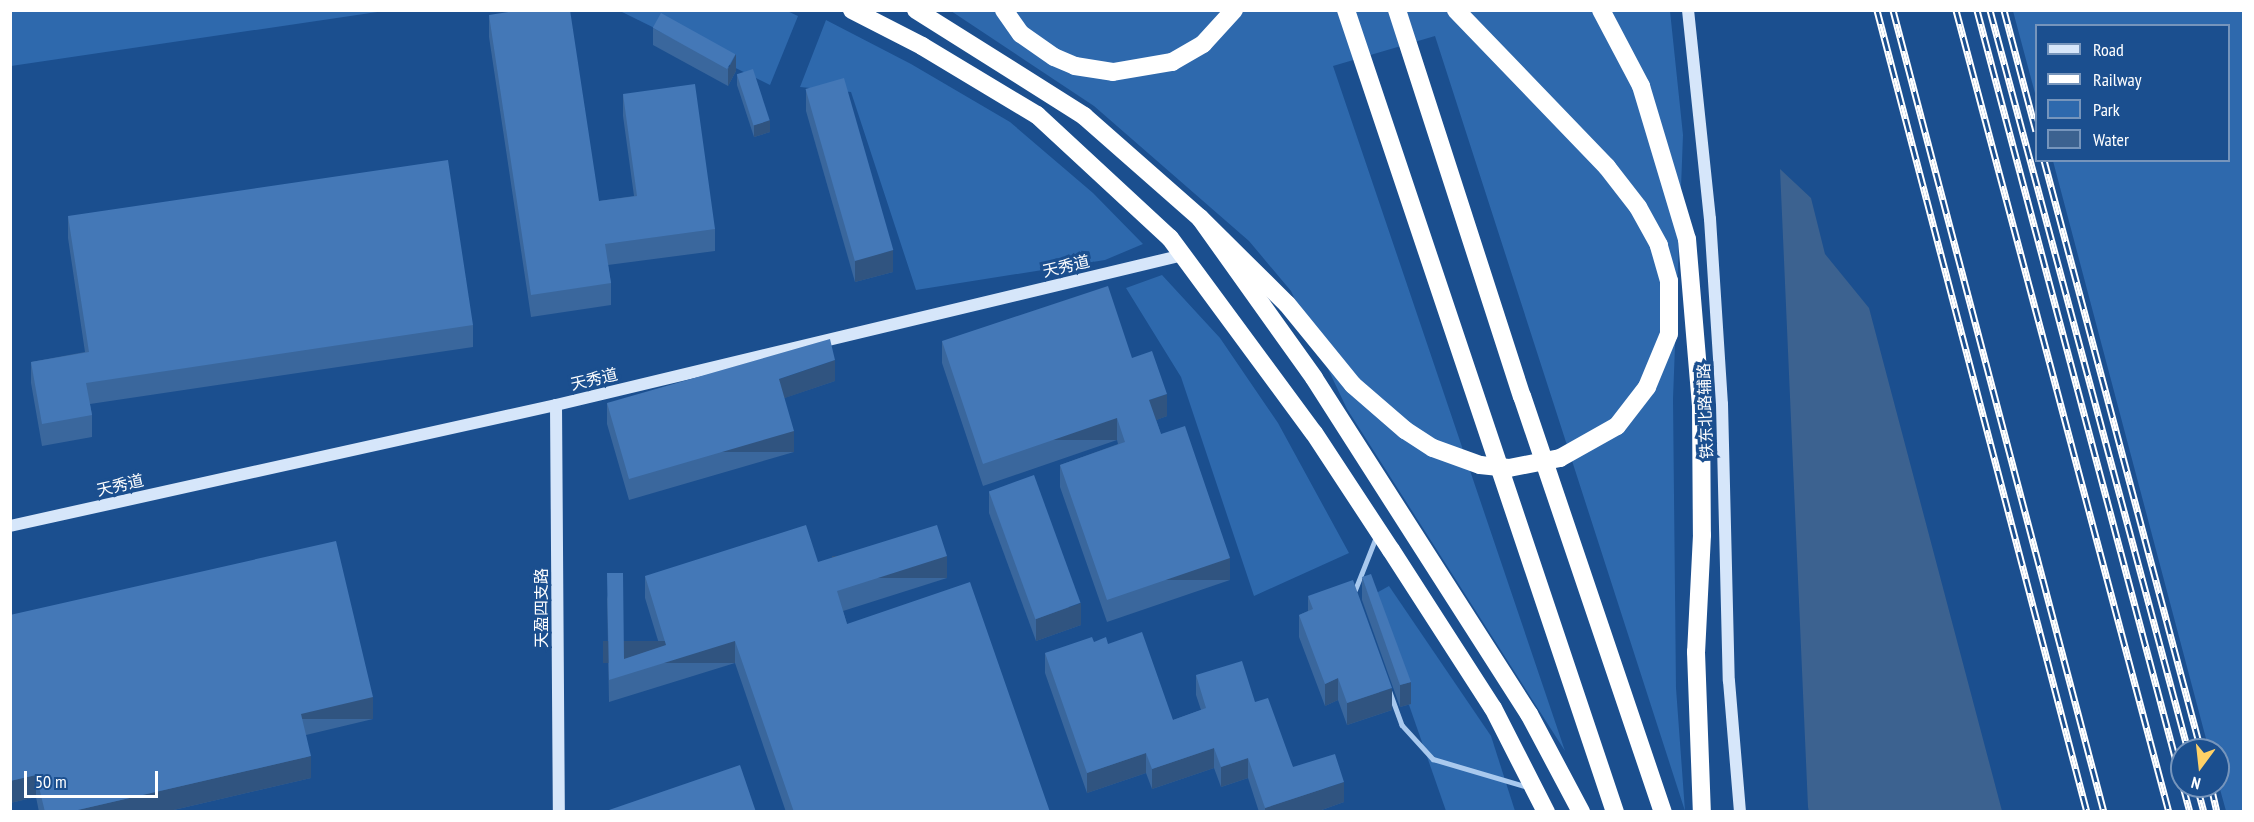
<!DOCTYPE html>
<meta charset="utf-8">
<style>
body{margin:0}
#map{position:relative;width:2254px;height:822px;overflow:hidden;background:#1b4f8f;font-family:"PT Sans Narrow","Noto Sans SC",sans-serif}
div>[style]{position:absolute}
.green>*{inset:0;background:#2e69ad}
.water>*{inset:0;background:#3c6290}
.lane>*{height:4.5px;margin:-2.25px;padding:0 2.25px;transform-origin:2.25px;border-radius:2.25px;background:#a9c9ee}
.secondary>*{height:12px;margin:-6px;padding:0 6px;transform-origin:6px;border-radius:6px;background:#d6e6fa}
.highway>*{height:18px;margin:-9px;padding:0 9px;transform-origin:9px;border-radius:9px;background:#fff}
.rail>*{height:7px;margin-top:-3.5px;transform-origin:0;background:repeating-linear-gradient(90deg,#1b4f8f 0 14px,#fff 0 28px);box-sizing:border-box;border-block:2px solid #fff}
.highway-bridge>*{height:18px;margin:-9px;padding:0 9px;transform-origin:9px;border-radius:9px;background:#fff}
.wall>*{inset:0;background:#3a679d}
.shaded-wall>*{inset:0;background:#305480;transform-origin:0 0}
.building>*{inset:0;background:#4478b7;transform-origin:0 0}
span{translate:-50% -50%;white-space:nowrap;text-align:center;line-height:1.15;-webkit-text-stroke:6px #1b4f8f;paint-order:stroke}
.street-label{font-size:16px;color:#fff}
.frame{position:absolute;inset:0;border:12px solid #fff;pointer-events:none}
.legend{position:absolute;left:2035px;top:24px;width:195px;height:138px;box-sizing:border-box;background:#1b4f8f;border:2px solid #7695bc;margin:0;padding:8px 10px;list-style:none;font-size:18px;color:#fff}
.legend li{display:flex;align-items:center;gap:12px;height:30px}
.legend b{width:30px;border:2px solid #7695bc}
.north{position:absolute;left:2170px;top:738px;width:60px;height:60px;box-sizing:border-box;background:#1b4f8f;border:2px solid #7695bc;border-radius:50%;rotate:195deg;font-size:16px;font-weight:700;line-height:24px;text-align:center;color:#fff}
.north::after{content:'';display:block;margin:auto;width:21px;height:27px;background:#ffd166;clip-path:polygon(50% 0,100% 100%,50% 72%,0 100%)}
.scale{position:absolute;left:24px;top:771px;width:134px;height:27px;box-sizing:border-box;border:3px solid #fff;border-top:0;padding-left:8px;font-size:18px;line-height:21px;white-space:nowrap;color:#fff;-webkit-text-stroke:4px #1b4f8f;paint-order:stroke}
</style>
<div id="map">
<div class="green">
<div style="clip-path:polygon(11px 10px,384px 10px,384px 11px,11px 66px)"></div>
<div style="clip-path:polygon(785px 10px,798px 16px,770px 85px,620px 11px)"></div>
<div style="clip-path:polygon(951px 11px,1670px 11px,1683px 135px,1673px 399px,1676px 688px,1685px 811px,1435px 36px,1333px 66px,1565px 751px,1347px 409px,1291px 291px,1249px 241px,1094px 106px)"></div>
<div style="clip-path:polygon(2013px 11px,2243px 11px,2243px 811px,2226px 811px,2218px 782px,2218px 750px,2209px 750px,2053px 161px,2228px 160px,2228px 26px,2036px 26px,2036px 97px)"></div>
<div style="clip-path:polygon(826px 20px,911px 64px,1010px 122px,1093px 193px,1143px 244px,1105px 260px,916px 290px,851px 92px,800px 87px)"></div>
<div style="clip-path:polygon(1162px 275px,1220px 338px,1278px 423px,1349px 553px,1254px 596px,1181px 377px,1126px 288px)"></div>
<div style="clip-path:polygon(1389px 586px,1491px 736px,1515px 811px,1446px 811px,1371px 596px)"></div>
</div>
<div class="water">
<div style="clip-path:polygon(1780px 169px,1811px 198px,1825px 254px,1869px 308px,2002px 811px,1809px 812px,1808px 807px)"></div>
</div>
<div class="lane">
<div style="left:1355px;top:590px;width:57px;rotate:-68.4deg"></div>
<div style="left:1390px;top:692px;width:35px;rotate:70deg"></div>
<div style="left:1402px;top:725px;width:46px;rotate:47.6deg"></div>
<div style="left:1433px;top:759px;width:99px;rotate:16.4deg"></div>
</div>
<div class="secondary">
<div style="left:1688px;top:10px;width:210px;rotate:84deg"></div>
<div style="left:1710px;top:219px;width:185px;rotate:86.3deg"></div>
<div style="left:1722px;top:404px;width:277px;rotate:88.6deg"></div>
<div style="left:1729px;top:681px;width:131px;rotate:85.2deg"></div>
<div style="left:556px;top:405px;width:407px;rotate:89.6deg"></div>
<div style="left:10px;top:526px;width:559px;rotate:-12.5deg"></div>
<div style="left:556px;top:405px;width:645px;rotate:-13.45deg"></div>
</div>
<div class="highway">
<div style="left:852px;top:10px;width:79px;rotate:27.2deg"></div>
<div style="left:922px;top:46px;width:134px;rotate:31deg"></div>
<div style="left:1037px;top:115px;width:181px;rotate:42.8deg"></div>
<div style="left:1170px;top:238px;width:242px;rotate:53.6deg"></div>
<div style="left:1314px;top:433px;width:140px;rotate:56.7deg"></div>
<div style="left:1391px;top:550px;width:188px;rotate:57.2deg"></div>
<div style="left:1493px;top:708px;width:117px;rotate:63deg"></div>
<div style="left:916px;top:10px;width:199px;rotate:32.2deg"></div>
<div style="left:1084px;top:116px;width:154px;rotate:41.3deg"></div>
<div style="left:1200px;top:218px;width:196px;rotate:54.5deg"></div>
<div style="left:1314px;top:378px;width:399px;rotate:57.4deg"></div>
<div style="left:1529px;top:714px;width:111px;rotate:62deg"></div>
<div style="left:1004px;top:10px;width:29px;rotate:55deg"></div>
<div style="left:1021px;top:34px;width:40px;rotate:34.9deg"></div>
<div style="left:1054px;top:57px;width:23px;rotate:23deg"></div>
<div style="left:1075px;top:66px;width:38px;rotate:9deg"></div>
<div style="left:1113px;top:72px;width:60px;rotate:-9.6deg"></div>
<div style="left:1172px;top:62px;width:36px;rotate:-30deg"></div>
<div style="left:1203px;top:44px;width:46px;rotate:-47.6deg"></div>
<div style="left:1346px;top:10px;width:846px;rotate:71.46deg"></div>
<div style="left:1397px;top:10px;width:406px;rotate:72.1deg"></div>
<div style="left:1522px;top:396px;width:439px;rotate:71.3deg"></div>
<div style="left:1601px;top:10px;width:86px;rotate:62.2deg"></div>
<div style="left:1641px;top:86px;width:160px;rotate:73.3deg"></div>
<div style="left:1687px;top:239px;width:167px;rotate:85.2deg"></div>
<div style="left:1701px;top:405px;width:130px;rotate:89.6deg"></div>
<div style="left:1702px;top:535px;width:117px;rotate:92.9deg"></div>
<div style="left:1696px;top:652px;width:160px;rotate:87.9deg"></div>
</div>
<div class="rail">
<div style="left:1877px;top:10px;width:829px;rotate:75.33deg"></div>
<div style="left:1893px;top:10px;width:829px;rotate:75.26deg"></div>
<div style="left:1956px;top:10px;width:830px;rotate:75.13deg"></div>
<div style="left:1977px;top:10px;width:800px;rotate:75.15deg"></div>
<div style="left:1990px;top:10px;width:766px;rotate:75.02deg"></div>
<div style="left:2004px;top:10px;width:125px;rotate:75.2deg"></div>
<div style="left:2044px;top:160px;width:611px;rotate:75.1deg"></div>
<div style="left:2183px;top:786px;width:27px;rotate:75deg"></div>
<div style="left:2197px;top:786px;width:27px;rotate:75deg"></div>
<div style="left:2211px;top:786px;width:27px;rotate:77deg"></div>
</div>
<div class="highway-bridge">
<div style="left:1200px;top:218px;width:122px;rotate:44.7deg"></div>
<div style="left:1287px;top:304px;width:104px;rotate:50.8deg"></div>
<div style="left:1353px;top:385px;width:69px;rotate:40.9deg"></div>
<div style="left:1405px;top:430px;width:33px;rotate:33deg"></div>
<div style="left:1433px;top:448px;width:50px;rotate:19.9deg"></div>
<div style="left:1480px;top:465px;width:29px;rotate:6deg"></div>
<div style="left:1509px;top:468px;width:52px;rotate:-11.1deg"></div>
<div style="left:1560px;top:458px;width:65px;rotate:-29.3deg"></div>
<div style="left:1617px;top:426px;width:49px;rotate:-52.4deg"></div>
<div style="left:1647px;top:387px;width:57px;rotate:-67.5deg"></div>
<div style="left:1669px;top:334px;width:53px;rotate:-90deg"></div>
<div style="left:1669px;top:281px;width:37px;rotate:-106deg"></div>
<div style="left:1659px;top:245px;width:43px;rotate:-118.9deg"></div>
<div style="left:1638px;top:207px;width:51px;rotate:-127.8deg"></div>
<div style="left:1607px;top:167px;width:218px;rotate:-133.9deg"></div>
</div>
<div class="wall">
<div style="clip-path:polygon(489px 15px,599px 201px,634px 196px,623px 116px,623px 94px,715px 229px,715px 251px,608px 265px,611px 283px,611px 305px,531px 317px,489px 37px)"></div>
<div style="clip-path:polygon(653px 28px,736px 71px,728px 86px,653px 45px)"></div>
<div style="clip-path:polygon(737px 74px,770px 132px,754px 137px,737px 85px)"></div>
<div style="clip-path:polygon(806px 89px,893px 272px,855px 282px,806px 111px)"></div>
<div style="clip-path:polygon(68px 216px,473px 325px,473px 347px,90px 404px,92px 415px,92px 437px,42px 446px,31px 383px,31px 362px,85px 352px,68px 238px)"></div>
<div style="clip-path:polygon(942px 341px,1167px 416px,1156px 420px,1161px 434px,1230px 580px,1107px 622px,1060px 487px,1060px 465px,1118px 444px,1117px 440px,983px 486px,942px 363px)"></div>
<div style="clip-path:polygon(835px 381px,784px 398px,794px 452px,629px 500px,607px 424px,607px 403px)"></div>
<div style="clip-path:polygon(989px 491px,1081px 625px,1036px 641px,989px 513px)"></div>
<div style="clip-path:polygon(818px 562px,947px 578px,843px 611px,847px 624px,1050px 812px,786px 812px,735px 663px,609px 702px,607px 595px,624px 659px,660px 647px,645px 598px,645px 576px)"></div>
<div style="clip-path:polygon(1362px 577px,1411px 704px,1400px 707px,1362px 600px)"></div>
<div style="clip-path:polygon(1308px 596px,1392px 710px,1347px 725px,1338px 700px,1325px 706px,1299px 637px,1299px 615px,1308px 611px)"></div>
<div style="clip-path:polygon(10px 615px,373px 719px,306px 735px,311px 778px,165px 812px,39px 812px,36px 797px,10px 803px)"></div>
<div style="clip-path:polygon(1094px 642px,1108px 644px,1173px 720px,1201px 710px,1196px 695px,1196px 675px,1255px 702px,1293px 767px,1344px 802px,1316px 812px,1259px 812px,1248px 778px,1221px 787px,1214px 768px,1152px 789px,1146px 773px,1087px 793px,1045px 673px,1045px 653px)"></div>
</div>
<div class="shaded-wall">
<div style="clip-path:polygon(736px 54px,736px 71px,728px 86px,728px 69px)"></div>
<div style="clip-path:polygon(770px 120px,770px 132px,754px 137px,754px 125px)"></div>
<div style="clip-path:polygon(893px 250px,893px 272px,855px 282px,855px 260px)"></div>
<div style="clip-path:polygon(835px 360px,835px 381px,779px 400px,779px 379px)"></div>
<div style="clip-path:polygon(1167px 394px,1167px 416px,1149px 423px,1149px 400px)"></div>
<div style="left:1117px;top:418px;width:22px;height:142px;rotate:90deg"></div>
<div style="left:794px;top:431px;width:21px;height:172px;rotate:90deg"></div>
<div style="left:947px;top:556px;width:22px;height:115px;rotate:90deg"></div>
<div style="left:1230px;top:558px;width:22px;height:130px;rotate:90deg"></div>
<div style="clip-path:polygon(1081px 603px,1081px 625px,1036px 641px,1036px 619px)"></div>
<div style="left:735px;top:641px;width:22px;height:132px;rotate:90deg"></div>
<div style="clip-path:polygon(1338px 678px,1338px 700px,1325px 706px,1325px 684px)"></div>
<div style="clip-path:polygon(1411px 682px,1411px 704px,1400px 707px,1400px 685px)"></div>
<div style="clip-path:polygon(1392px 688px,1392px 710px,1347px 725px,1347px 703px)"></div>
<div style="left:373px;top:697px;width:22px;height:74px;rotate:90deg"></div>
<div style="clip-path:polygon(1214px 748px,1214px 768px,1152px 789px,1152px 769px)"></div>
<div style="clip-path:polygon(1146px 753px,1146px 773px,1087px 793px,1087px 773px)"></div>
<div style="clip-path:polygon(311px 756px,311px 778px,165px 812px,69px 812px)"></div>
<div style="clip-path:polygon(1248px 758px,1248px 778px,1221px 787px,1221px 767px)"></div>
<div style="clip-path:polygon(36px 775px,36px 797px,10px 803px,10px 781px)"></div>
<div style="clip-path:polygon(1344px 782px,1344px 802px,1316px 812px,1265px 812px,1265px 808px)"></div>
</div>
<div class="building">
<div style="clip-path:polygon(521px 10px,570px 10px,599px 201px,637px 196px,623px 94px,695px 84px,715px 229px,605px 244px,611px 283px,531px 295px,489px 15px)"></div>
<div style="left:661px;top:13px;width:85px;height:17px;rotate:29deg"></div>
<div style="left:753px;top:69px;width:54px;height:17px;rotate:72deg"></div>
<div style="left:844px;top:78px;width:179px;height:40px;rotate:74deg"></div>
<div style="clip-path:polygon(448px 160px,473px 325px,86px 383px,92px 415px,42px 424px,31px 362px,89px 352px,68px 216px)"></div>
<div style="clip-path:polygon(1108px 286px,1132px 358px,1152px 351px,1167px 394px,1149px 400px,1161px 434px,1185px 426px,1230px 558px,1107px 600px,1060px 465px,1125px 442px,1117px 418px,983px 464px,942px 341px)"></div>
<div style="clip-path:polygon(830px 339px,835px 360px,779px 379px,794px 431px,629px 479px,607px 403px)"></div>
<div style="left:1034px;top:475px;width:136px;height:48px;rotate:70deg"></div>
<div style="clip-path:polygon(806px 525px,818px 562px,937px 525px,947px 556px,837px 591px,847px 624px,970px 582px,1050px 812px,794px 812px,735px 641px,609px 680px,607px 573px,623px 573px,624px 659px,666px 645px,645px 576px)"></div>
<div style="clip-path:polygon(336px 541px,373px 697px,301px 714px,311px 756px,69px 812px,45px 812px,36px 775px,10px 781px,10px 615px)"></div>
<div style="clip-path:polygon(1371px 574px,1411px 682px,1400px 685px,1362px 577px)"></div>
<div style="clip-path:polygon(1353px 580px,1392px 688px,1347px 703px,1338px 678px,1325px 684px,1299px 615px,1313px 609px,1308px 596px)"></div>
<div style="clip-path:polygon(1142px 632px,1173px 720px,1206px 708px,1196px 675px,1242px 661px,1255px 702px,1268px 698px,1293px 767px,1335px 754px,1344px 782px,1265px 808px,1248px 758px,1221px 767px,1214px 748px,1152px 769px,1146px 753px,1087px 773px,1045px 653px,1092px 637px,1094px 642px,1106px 637px,1108px 644px)"></div>
<div style="clip-path:polygon(740px 765px,756px 812px,609px 812px,609px 810px)"></div>
</div>
<div class="street-label">
<span style="left:1066px;top:266px;rotate:-13deg">天秀道</span>
<span style="left:594px;top:379px;rotate:-13deg">天秀道</span>
<span style="left:1705px;top:411px;rotate:-92deg">铁东北路辅路</span>
<span style="left:120px;top:485px;rotate:-13deg">天秀道</span>
<span style="left:541px;top:608px;rotate:-90deg">天盈四支路</span>
</div>
<div class="frame"></div>
<ul class="legend">
<li><b style="height:8px;background:#d6e6fa"></b>Road</li>
<li><b style="height:8px;background:#fff"></b>Railway</li>
<li><b style="height:16px;background:#2e69ad"></b>Park</li>
<li><b style="height:16px;background:#3c6290"></b>Water</li>
</ul>
<div class="north">N</div>
<div class="scale">50 m</div>
</div>
